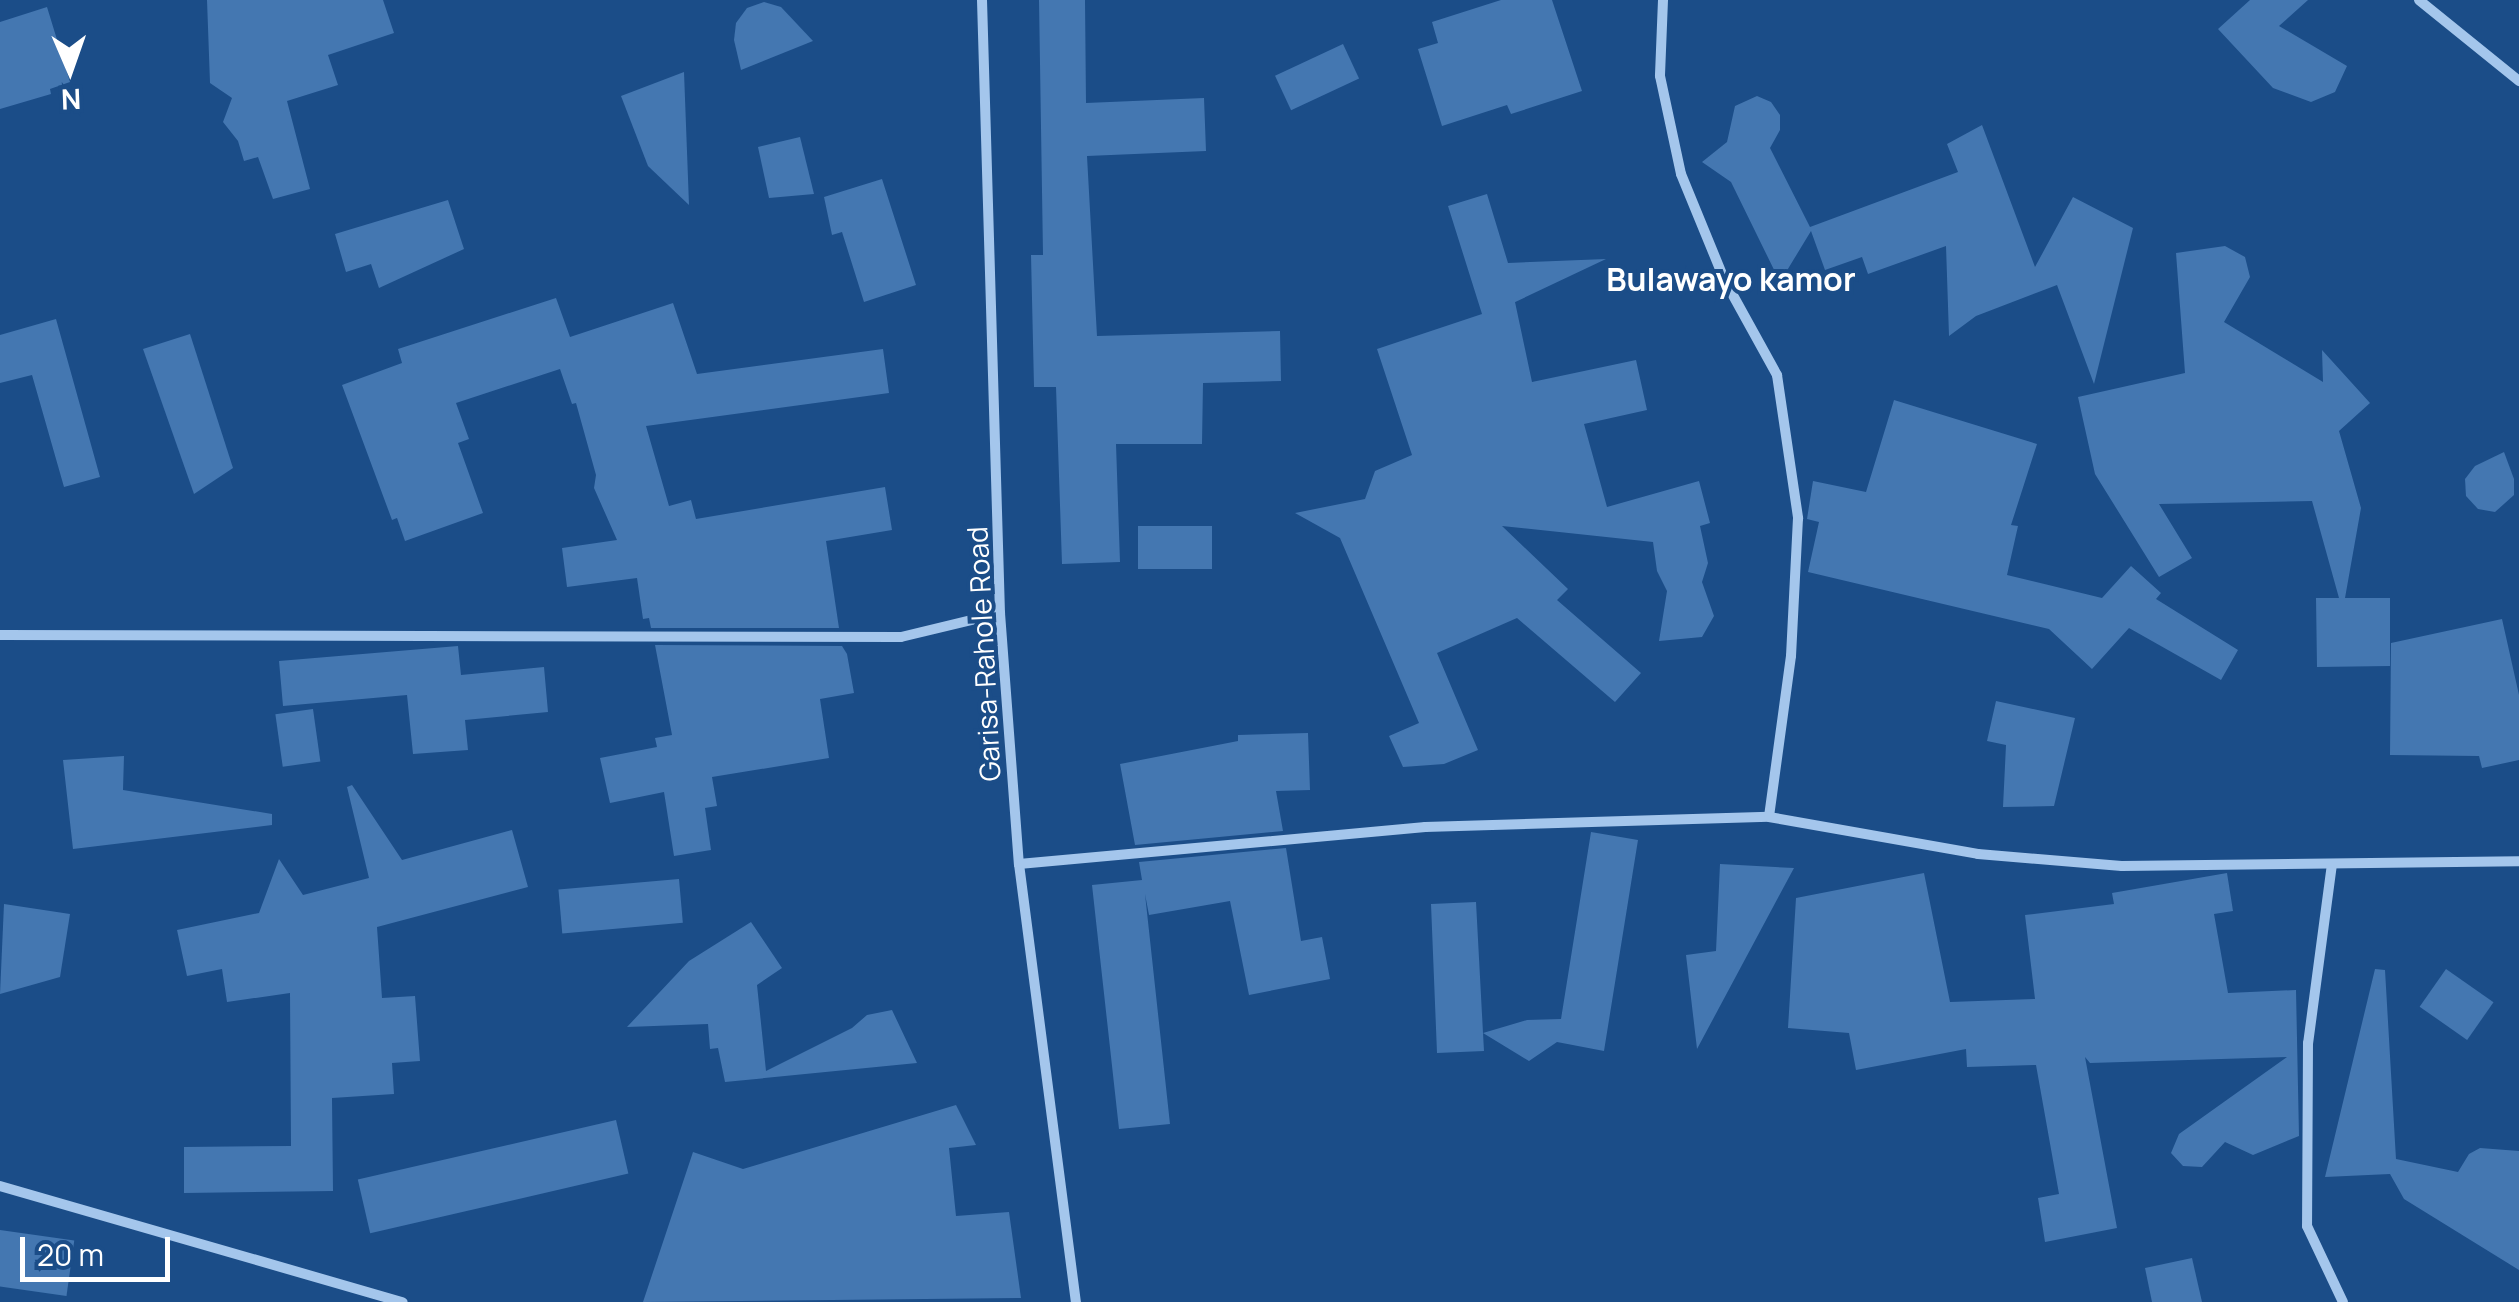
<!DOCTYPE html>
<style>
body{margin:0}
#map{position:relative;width:2519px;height:1302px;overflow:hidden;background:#1b4d88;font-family:Manrope,sans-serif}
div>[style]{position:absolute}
.building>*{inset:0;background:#4477b1;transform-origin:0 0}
.minor>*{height:10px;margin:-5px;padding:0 5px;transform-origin:5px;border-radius:5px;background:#a4c6ec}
span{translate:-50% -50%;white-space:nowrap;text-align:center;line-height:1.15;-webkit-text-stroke:8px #1b4d88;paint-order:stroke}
.street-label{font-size:28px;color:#fff}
.quarter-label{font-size:32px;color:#fff;font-weight:700}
.north{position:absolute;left:20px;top:20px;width:100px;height:100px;-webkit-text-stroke:8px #1b4d88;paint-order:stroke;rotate:178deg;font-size:28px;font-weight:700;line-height:40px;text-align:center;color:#fff}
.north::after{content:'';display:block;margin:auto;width:35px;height:45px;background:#fff;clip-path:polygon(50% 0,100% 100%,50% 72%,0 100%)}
.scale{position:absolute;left:20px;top:1237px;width:150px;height:45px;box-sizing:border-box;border:5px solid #fff;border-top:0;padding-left:12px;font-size:30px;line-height:35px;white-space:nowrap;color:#fff;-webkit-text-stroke:8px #1b4d88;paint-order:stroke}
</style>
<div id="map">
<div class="building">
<div style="clip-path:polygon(207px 0,383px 0,394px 33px,328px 55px,338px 85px,287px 101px,310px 189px,273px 199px,258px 157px,244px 161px,238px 141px,223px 122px,232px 98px,210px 83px)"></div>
<div style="clip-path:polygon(1039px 0,1085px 0,1086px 103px,1204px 98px,1206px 151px,1087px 156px,1097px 336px,1280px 331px,1281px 381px,1203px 383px,1202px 444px,1116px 444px,1120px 562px,1062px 564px,1056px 387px,1034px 387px,1031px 255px,1043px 255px)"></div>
<div style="clip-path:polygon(1501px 0,1552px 0,1582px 91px,1511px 114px,1507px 105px,1442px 126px,1418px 49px,1438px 43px,1432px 22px)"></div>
<div style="clip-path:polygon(2250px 0,2308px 0,2279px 26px,2347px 66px,2335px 92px,2311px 102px,2273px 88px,2218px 29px)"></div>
<div style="clip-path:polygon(764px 2px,781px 7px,813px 41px,741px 70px,734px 40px,736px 23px,747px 8px)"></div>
<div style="clip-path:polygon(47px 7px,70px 82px,50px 89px,51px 94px,0 109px,0 22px)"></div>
<div style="left:1343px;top:44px;width:38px;height:75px;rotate:65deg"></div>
<div style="clip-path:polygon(684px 72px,689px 205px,648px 166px,621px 96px)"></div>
<div style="clip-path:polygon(1757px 96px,1771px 102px,1780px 115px,1780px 130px,1770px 148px,1810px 227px,1958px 172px,1947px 144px,1982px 125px,2035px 267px,2073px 197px,2133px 228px,2094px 384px,2057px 285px,1976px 316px,1949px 336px,1946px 246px,1868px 274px,1862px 257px,1825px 270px,1811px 231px,1780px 282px,1731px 182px,1702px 162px,1727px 142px,1735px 106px)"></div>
<div style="clip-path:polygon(800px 137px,814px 194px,769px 198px,758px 147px)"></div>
<div style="clip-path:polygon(882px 179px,916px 285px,864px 302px,842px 232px,832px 235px,824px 197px)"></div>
<div style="clip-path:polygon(1487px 194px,1508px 263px,1606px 259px,1511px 304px,1515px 302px,1532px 382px,1636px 360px,1647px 410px,1584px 424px,1607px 507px,1699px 481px,1710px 523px,1700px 526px,1708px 563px,1702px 582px,1714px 616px,1702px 637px,1659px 641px,1667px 591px,1657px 571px,1653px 542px,1502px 526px,1568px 589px,1557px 600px,1641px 673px,1615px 702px,1517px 618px,1437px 653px,1478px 750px,1444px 764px,1403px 767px,1389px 736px,1419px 723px,1340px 538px,1295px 513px,1365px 499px,1375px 471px,1412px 455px,1377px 349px,1482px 314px,1448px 206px)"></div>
<div style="clip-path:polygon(448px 200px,464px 249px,379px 288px,371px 264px,346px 272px,335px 234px)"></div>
<div style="clip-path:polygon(2225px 246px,2245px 257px,2250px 277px,2224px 322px,2323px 382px,2322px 350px,2370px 403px,2339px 431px,2361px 508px,2345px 598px,2390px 598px,2390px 666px,2317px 667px,2316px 598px,2339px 598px,2312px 501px,2159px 504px,2192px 558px,2159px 577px,2095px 474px,2078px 397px,2185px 373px,2176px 253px)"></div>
<div style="clip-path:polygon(556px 298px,570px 337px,673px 303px,697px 374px,883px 349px,889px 393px,646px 426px,669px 506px,691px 500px,696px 519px,885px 487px,892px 530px,826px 541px,839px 628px,651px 628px,649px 618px,643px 619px,637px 578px,567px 587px,562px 548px,617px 540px,594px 488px,596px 475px,576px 403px,572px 404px,560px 369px,456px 403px,469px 439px,458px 443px,483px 513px,405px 541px,397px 518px,392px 520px,342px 385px,402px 363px,398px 349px)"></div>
<div style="clip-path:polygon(56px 319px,100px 477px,64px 487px,32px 375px,0 383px,0 335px)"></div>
<div style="clip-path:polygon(190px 334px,233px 468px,194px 494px,143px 349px)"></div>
<div style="clip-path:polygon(1894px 400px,2037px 444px,2011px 525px,2018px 526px,2007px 575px,2102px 598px,2131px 566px,2161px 593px,2156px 599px,2238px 650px,2221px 680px,2129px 628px,2092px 669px,2049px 629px,1808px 572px,1819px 522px,1807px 519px,1813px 481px,1866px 492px)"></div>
<div style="clip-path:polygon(2504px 452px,2514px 479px,2514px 495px,2495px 512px,2478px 509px,2466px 496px,2465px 479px,2475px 466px)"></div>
<div style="left:1138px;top:526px;width:74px;height:43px"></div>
<div style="clip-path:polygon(2502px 619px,2519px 695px,2519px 760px,2482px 768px,2479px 756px,2390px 755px,2391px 643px)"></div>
<div style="clip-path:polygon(655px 645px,842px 646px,847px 654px,854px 693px,820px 699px,829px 758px,712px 777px,717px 806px,705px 808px,711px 850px,674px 856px,664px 792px,610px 803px,600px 758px,657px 747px,655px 738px,672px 735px)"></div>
<div style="clip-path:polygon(458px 646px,461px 675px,544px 667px,548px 712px,465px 720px,468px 750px,413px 754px,407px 695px,283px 706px,279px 661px)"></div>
<div style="clip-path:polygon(1996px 701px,2075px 718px,2054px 806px,2003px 807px,2006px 745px,1987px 741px)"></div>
<div style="left:313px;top:709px;width:53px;height:38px;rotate:82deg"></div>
<div style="clip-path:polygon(1308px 733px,1310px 790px,1276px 791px,1283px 831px,1135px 845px,1120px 764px,1238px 741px,1238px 735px)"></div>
<div style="clip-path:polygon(124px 756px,123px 790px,272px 814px,272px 825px,73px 849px,63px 760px)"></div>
<div style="clip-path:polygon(352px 785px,402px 860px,512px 830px,528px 887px,377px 927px,382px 998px,415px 996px,420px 1061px,392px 1063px,394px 1094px,332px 1098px,333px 1191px,184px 1193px,184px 1147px,291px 1146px,290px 993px,227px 1002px,222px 969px,187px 976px,177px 930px,259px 913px,279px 859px,303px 895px,369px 878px,347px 787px)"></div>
<div style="clip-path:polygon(1591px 832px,1638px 840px,1604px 1051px,1557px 1042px,1529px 1061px,1483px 1033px,1484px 1051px,1437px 1053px,1431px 904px,1476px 902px,1483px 1033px,1527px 1020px,1561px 1019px)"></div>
<div style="clip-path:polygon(1286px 848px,1301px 941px,1322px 937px,1330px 979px,1249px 995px,1230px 901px,1149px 915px,1145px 894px,1170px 1124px,1119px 1129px,1092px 885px,1142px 880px,1139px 862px)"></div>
<div style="clip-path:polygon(1720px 864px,1794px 868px,1697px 1049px,1686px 955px,1716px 951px)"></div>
<div style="clip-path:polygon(1924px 873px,1950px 1002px,2035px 999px,2025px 915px,2114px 904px,2112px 893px,2227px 873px,2233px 911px,2214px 914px,2228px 993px,2296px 990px,2299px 1136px,2253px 1155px,2225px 1142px,2202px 1167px,2183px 1166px,2171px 1153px,2179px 1134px,2287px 1057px,2090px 1063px,2085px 1057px,2117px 1228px,2045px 1242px,2038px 1198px,2059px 1194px,2036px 1065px,1967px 1067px,1966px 1049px,1856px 1070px,1849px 1033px,1788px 1028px,1796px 898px)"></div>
<div style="left:679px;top:879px;width:44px;height:121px;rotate:85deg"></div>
<div style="clip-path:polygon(4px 904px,70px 914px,60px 977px,0 994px)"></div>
<div style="clip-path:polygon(751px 922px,782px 968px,757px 985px,766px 1071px,852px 1028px,867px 1015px,892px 1010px,917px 1063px,725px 1082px,718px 1048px,710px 1049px,708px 1024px,627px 1027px,689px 961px)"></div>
<div style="clip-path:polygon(2375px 969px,2385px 970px,2396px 1159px,2458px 1172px,2469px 1154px,2480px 1148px,2519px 1151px,2519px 1270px,2404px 1199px,2390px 1174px,2325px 1177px)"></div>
<div style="left:2446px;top:969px;width:58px;height:46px;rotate:35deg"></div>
<div style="clip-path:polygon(956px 1105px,976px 1145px,949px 1148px,956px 1216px,1009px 1212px,1021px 1298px,643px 1302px,693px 1152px,743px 1169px)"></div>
<div style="left:616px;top:1120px;width:55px;height:265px;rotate:77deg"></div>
<div style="left:0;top:1230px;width:75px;height:56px;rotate:8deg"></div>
<div style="clip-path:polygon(2192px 1258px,2202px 1302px,2152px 1302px,2145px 1268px)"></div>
</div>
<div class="minor">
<div style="left:982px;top:0;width:613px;rotate:88.32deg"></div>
<div style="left:1000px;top:613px;width:252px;rotate:85.7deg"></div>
<div style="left:1019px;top:864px;width:442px;rotate:82.6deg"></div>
<div style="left:1663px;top:0;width:76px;rotate:92.3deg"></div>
<div style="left:1660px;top:76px;width:100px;rotate:77.9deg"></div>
<div style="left:1681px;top:174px;width:113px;rotate:67.7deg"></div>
<div style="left:1724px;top:279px;width:110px;rotate:61.1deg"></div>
<div style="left:1777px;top:375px;width:145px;rotate:81.6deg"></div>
<div style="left:1798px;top:518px;width:138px;rotate:92.9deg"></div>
<div style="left:1791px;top:656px;width:162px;rotate:97.8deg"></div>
<div style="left:2419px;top:0;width:129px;rotate:39deg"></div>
<div style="left:0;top:635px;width:901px;rotate:0.13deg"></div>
<div style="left:901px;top:637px;width:102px;rotate:-13.6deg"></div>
<div style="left:1019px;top:864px;width:408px;rotate:-5.2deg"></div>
<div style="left:1425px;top:827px;width:344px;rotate:-1.7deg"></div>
<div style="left:1769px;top:817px;width:212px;rotate:10deg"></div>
<div style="left:1978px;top:854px;width:144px;rotate:4.8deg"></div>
<div style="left:2122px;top:866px;width:397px;rotate:-0.7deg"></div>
<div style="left:2332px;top:864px;width:181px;rotate:97.6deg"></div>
<div style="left:2308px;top:1043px;width:183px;rotate:90.3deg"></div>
<div style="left:2307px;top:1226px;width:84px;rotate:64.7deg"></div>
<div style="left:0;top:1186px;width:419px;rotate:16.1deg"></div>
</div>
<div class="street-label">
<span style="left:983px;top:654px;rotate:-93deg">Garisa-Rahole Road</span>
</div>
<div class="quarter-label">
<span style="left:1731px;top:279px">Bulawayo kamor</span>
</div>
<div class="north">N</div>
<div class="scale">20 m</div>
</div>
